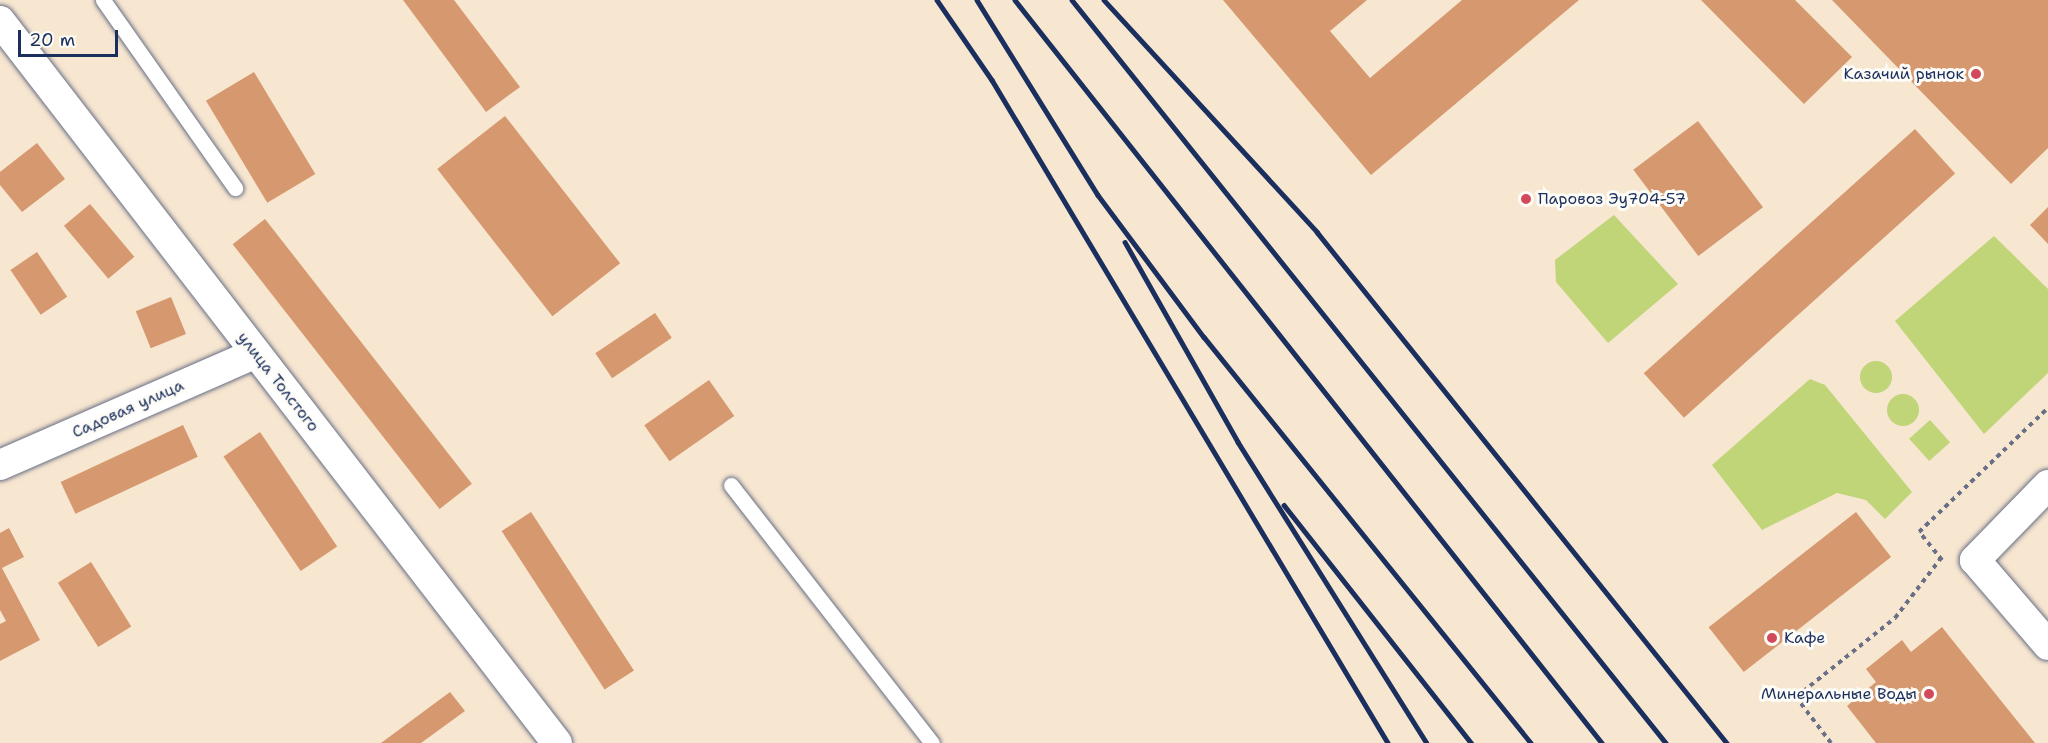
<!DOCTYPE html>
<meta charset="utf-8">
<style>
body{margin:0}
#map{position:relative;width:2048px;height:743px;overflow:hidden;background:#f7e6d0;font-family:"Shantell Sans",sans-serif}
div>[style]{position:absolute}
.green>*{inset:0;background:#c0d478;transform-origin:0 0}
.round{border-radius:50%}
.building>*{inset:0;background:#d6986f;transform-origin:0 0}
.path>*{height:4px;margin-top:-2px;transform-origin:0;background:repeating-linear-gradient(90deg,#686f86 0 4.5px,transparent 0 9px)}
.roads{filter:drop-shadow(0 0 2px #686f86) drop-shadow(0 0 2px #686f86)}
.lane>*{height:15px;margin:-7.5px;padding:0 7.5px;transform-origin:7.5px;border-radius:7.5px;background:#fff}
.street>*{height:30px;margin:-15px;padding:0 15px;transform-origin:15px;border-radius:15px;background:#fff}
.rail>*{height:4.5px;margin:-2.25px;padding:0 2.25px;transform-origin:2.25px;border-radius:2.25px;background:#1b2f5e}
.dots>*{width:16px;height:16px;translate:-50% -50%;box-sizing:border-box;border:3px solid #fdfcf7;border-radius:50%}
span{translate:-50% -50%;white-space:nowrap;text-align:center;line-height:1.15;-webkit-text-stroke:6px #fdfcf7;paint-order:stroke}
.poi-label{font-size:16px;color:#1b2f5e}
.right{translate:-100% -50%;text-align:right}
.left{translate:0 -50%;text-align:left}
.street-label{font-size:16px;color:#1b2f5e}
.scale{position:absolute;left:18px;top:30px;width:100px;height:27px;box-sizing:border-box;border:3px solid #1b2f5e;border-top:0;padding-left:8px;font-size:18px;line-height:21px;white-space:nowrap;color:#1b2f5e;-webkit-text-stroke:4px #fdfcf7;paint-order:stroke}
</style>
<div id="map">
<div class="green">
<div style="clip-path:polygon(1614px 215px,1678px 284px,1608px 343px,1556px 282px,1555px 260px)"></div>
<div style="clip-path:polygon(1994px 236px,2048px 289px,2048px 373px,1984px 434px,1895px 321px)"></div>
<div class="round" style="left:1860px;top:361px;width:32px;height:32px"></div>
<div style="clip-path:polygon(1810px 379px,1825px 385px,1912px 492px,1885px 519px,1866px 500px,1837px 493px,1762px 530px,1712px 465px)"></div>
<div class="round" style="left:1887px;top:394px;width:32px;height:32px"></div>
<div style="left:1930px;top:420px;width:30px;height:28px;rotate:48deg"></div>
</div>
<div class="building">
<div style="clip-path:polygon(403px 0,454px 0,520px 87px,486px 112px)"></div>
<div style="clip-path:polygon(1223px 0,1367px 0,1330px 31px,1370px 78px,1462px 0,1579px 0,1371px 175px)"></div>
<div style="clip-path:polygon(1701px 0,1795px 0,1852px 57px,1804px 104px)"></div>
<div style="clip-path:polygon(1832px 0,2048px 0,2048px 148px,2011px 184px)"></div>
<div style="left:254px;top:72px;width:119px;height:56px;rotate:59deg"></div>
<div style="left:505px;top:116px;width:187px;height:86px;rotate:52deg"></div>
<div style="left:1698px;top:121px;width:108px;height:81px;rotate:53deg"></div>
<div style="left:1915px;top:129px;width:60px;height:365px;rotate:48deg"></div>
<div style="clip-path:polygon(37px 143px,65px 179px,22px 212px,0 185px,0 172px)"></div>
<div style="left:90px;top:204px;width:69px;height:34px;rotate:50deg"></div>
<div style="clip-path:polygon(2048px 207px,2048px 244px,2030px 225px)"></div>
<div style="left:265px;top:219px;width:336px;height:41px;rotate:52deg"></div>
<div style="left:37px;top:252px;width:54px;height:32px;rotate:56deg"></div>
<div style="left:171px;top:297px;width:40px;height:38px;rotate:68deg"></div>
<div style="left:655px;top:313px;width:30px;height:72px;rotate:56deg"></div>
<div style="left:709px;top:380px;width:44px;height:79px;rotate:55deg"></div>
<div style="left:183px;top:425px;width:35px;height:135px;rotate:65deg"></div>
<div style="left:260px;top:432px;width:138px;height:44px;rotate:56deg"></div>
<div style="left:531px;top:512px;width:189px;height:35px;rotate:57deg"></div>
<div style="left:1856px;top:512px;width:57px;height:187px;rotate:52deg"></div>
<div style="clip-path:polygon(9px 528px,24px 557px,2px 568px,40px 640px,0 661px,0 624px,6px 621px,0 610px,0 533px)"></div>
<div style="left:91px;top:562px;width:76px;height:39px;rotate:58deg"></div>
<div style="clip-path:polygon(1942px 627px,1949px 636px,2035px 743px,1876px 743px,1847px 706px,1876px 682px,1866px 669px,1902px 640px,1911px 652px)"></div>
<div style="clip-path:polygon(450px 692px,465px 711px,421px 743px,381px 743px)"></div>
</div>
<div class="path">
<div style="left:1942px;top:560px;width:36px;rotate:-129deg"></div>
<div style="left:1919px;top:532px;width:179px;rotate:-43.9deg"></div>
<div style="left:1831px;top:743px;width:58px;rotate:-127.3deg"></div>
<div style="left:1796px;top:697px;width:127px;rotate:-38.6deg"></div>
<div style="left:1895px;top:618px;width:76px;rotate:-52.5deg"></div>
</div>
<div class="roads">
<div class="lane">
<div style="left:103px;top:0;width:230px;rotate:54.9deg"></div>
<div style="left:731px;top:485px;width:327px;rotate:52.1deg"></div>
</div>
<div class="street">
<div style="left:0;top:21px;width:912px;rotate:52.35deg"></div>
<div style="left:0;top:465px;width:279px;rotate:-23.6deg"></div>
<div style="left:2048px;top:485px;width:105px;rotate:134.2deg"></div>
<div style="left:1975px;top:560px;width:112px;rotate:49.3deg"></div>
</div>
</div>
<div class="rail">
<div style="left:937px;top:0;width:97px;rotate:55.5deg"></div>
<div style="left:992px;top:80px;width:772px;rotate:59.15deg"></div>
<div style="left:977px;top:0;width:229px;rotate:58.2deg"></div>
<div style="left:1098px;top:195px;width:177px;rotate:53.3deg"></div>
<div style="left:1204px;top:337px;width:521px;rotate:51.15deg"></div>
<div style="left:1015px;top:0;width:947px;rotate:51.69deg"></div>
<div style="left:1072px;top:0;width:951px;rotate:51.36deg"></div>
<div style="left:1104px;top:0;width:315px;rotate:47.4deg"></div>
<div style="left:1317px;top:232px;width:655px;rotate:51.26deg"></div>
<div style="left:1125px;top:242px;width:230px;rotate:60.5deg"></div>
<div style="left:1238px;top:442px;width:355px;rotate:57.9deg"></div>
<div style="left:1284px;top:505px;width:303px;rotate:51.8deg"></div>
</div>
<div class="dots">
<div style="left:1976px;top:74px;background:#d1495b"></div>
<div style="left:1526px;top:199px;background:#d1495b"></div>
<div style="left:1772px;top:638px;background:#d1495b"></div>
<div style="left:1929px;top:694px;background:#d1495b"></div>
</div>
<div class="poi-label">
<span class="right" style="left:1964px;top:74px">Казачий рынок</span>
<span class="left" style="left:1538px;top:199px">Паровоз Эу704-57</span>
<span class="left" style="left:1784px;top:638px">Кафе</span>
<span class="right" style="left:1917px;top:694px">Минеральные Воды</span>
</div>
<div class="street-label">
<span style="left:278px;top:382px;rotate:52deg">улица Толстого</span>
<span style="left:128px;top:409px;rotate:-24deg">Садовая улица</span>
</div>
<div class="scale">20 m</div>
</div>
